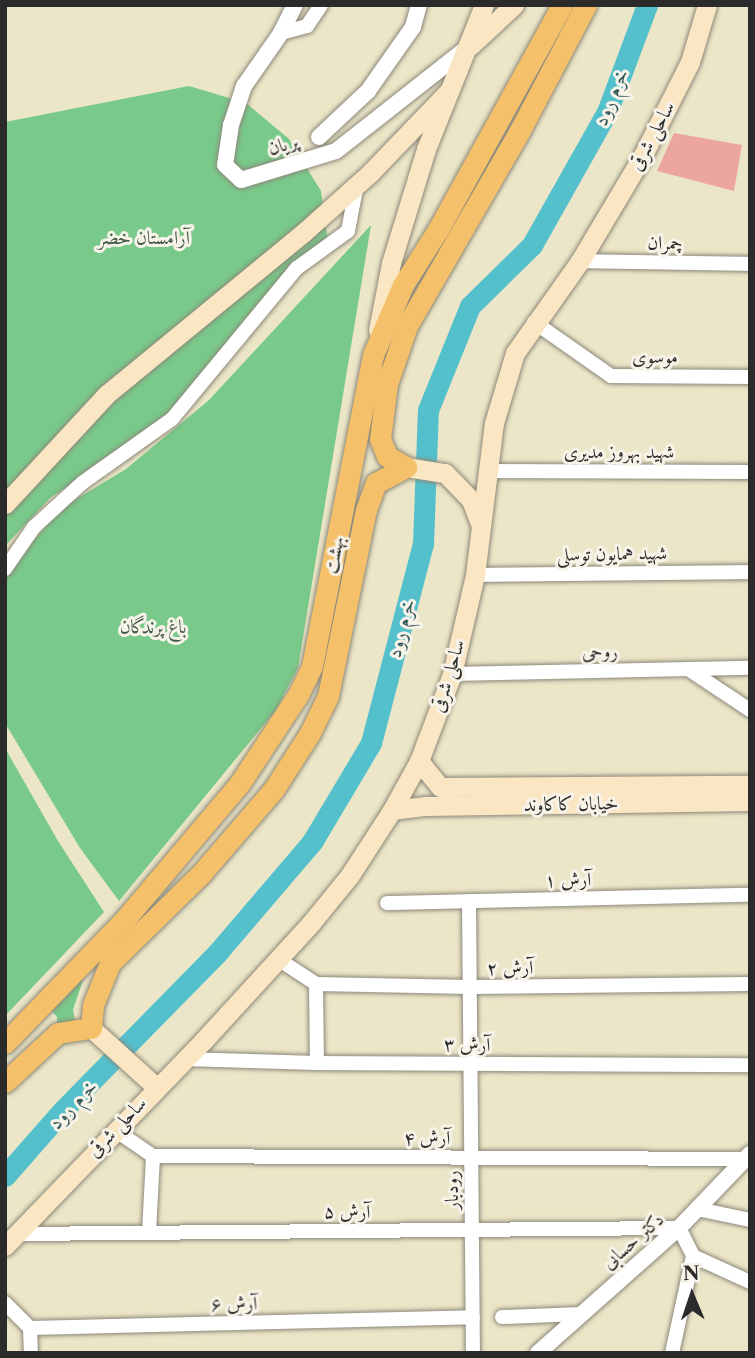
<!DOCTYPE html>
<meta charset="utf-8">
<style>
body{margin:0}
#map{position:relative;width:755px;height:1358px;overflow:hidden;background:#ece6c8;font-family:"Libre Caslon Text",Amiri,serif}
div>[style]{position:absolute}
.green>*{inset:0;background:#79c98a}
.canal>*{height:12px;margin:-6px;padding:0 6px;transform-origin:6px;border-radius:6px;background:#53c0cc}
.river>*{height:21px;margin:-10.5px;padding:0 10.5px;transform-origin:10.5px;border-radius:10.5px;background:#53c0cc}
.building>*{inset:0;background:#eca6a2}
.roads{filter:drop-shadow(0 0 2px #8c887a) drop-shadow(0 0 2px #8c887a)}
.minor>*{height:14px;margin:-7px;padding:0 7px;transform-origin:7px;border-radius:7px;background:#fff}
.tertiary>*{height:16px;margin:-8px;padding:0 8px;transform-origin:8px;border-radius:8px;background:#fff}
.secondary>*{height:19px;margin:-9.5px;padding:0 9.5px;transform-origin:9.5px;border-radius:9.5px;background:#fbe6c3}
.primary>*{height:21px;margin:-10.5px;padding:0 10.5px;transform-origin:10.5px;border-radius:10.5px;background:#f4c16a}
span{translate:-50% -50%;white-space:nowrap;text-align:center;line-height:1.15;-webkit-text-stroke:6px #f7f3e8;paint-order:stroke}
.street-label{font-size:19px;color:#2b2b2b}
.park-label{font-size:19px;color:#425a48}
.water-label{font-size:21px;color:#37585b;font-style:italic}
.frame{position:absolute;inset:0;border:7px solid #2b2b2b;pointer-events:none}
.north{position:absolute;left:657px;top:1260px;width:70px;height:70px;-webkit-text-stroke:5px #f7f3e8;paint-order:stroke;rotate:358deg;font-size:19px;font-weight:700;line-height:28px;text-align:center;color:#2b2b2b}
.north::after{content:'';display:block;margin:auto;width:24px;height:32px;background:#2b2b2b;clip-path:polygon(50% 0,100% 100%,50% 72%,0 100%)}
</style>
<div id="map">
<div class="green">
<div style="clip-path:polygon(189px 86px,246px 103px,289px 139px,321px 191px,328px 243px,156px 428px,50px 498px,5px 546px,5px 122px)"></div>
<div style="clip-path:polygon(371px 225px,298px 668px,276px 710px,119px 901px,80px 848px,5px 723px,5px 573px,63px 507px,126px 469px,209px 400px)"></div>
<div style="clip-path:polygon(5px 748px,58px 841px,104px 912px,5px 1016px)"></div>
<div style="clip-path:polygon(85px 974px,73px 1010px,76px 1025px,57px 1024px,57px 1017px,50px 1009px)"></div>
</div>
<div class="canal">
<div style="left:5px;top:1173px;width:4px;rotate:-27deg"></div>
</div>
<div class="river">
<div style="left:5px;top:1176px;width:86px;rotate:-48.8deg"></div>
<div style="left:62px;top:1111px;width:223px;rotate:-45.5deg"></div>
<div style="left:218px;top:952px;width:145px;rotate:-49.5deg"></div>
<div style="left:312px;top:842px;width:115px;rotate:-59.2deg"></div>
<div style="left:371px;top:743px;width:206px;rotate:-75.4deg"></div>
<div style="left:423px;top:544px;width:134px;rotate:-87.9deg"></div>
<div style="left:428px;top:410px;width:112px;rotate:-68deg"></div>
<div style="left:470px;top:306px;width:87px;rotate:-44.5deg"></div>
<div style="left:532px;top:245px;width:153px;rotate:-60.6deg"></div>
<div style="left:607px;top:112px;width:114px;rotate:-69.5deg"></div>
</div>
<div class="building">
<div style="clip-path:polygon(674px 133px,742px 145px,734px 191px,657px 171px)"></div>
</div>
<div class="roads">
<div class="minor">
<div style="left:281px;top:33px;width:27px;rotate:-15deg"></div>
<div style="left:307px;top:26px;width:25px;rotate:-56deg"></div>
<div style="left:580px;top:261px;width:170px;rotate:1deg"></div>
<div style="left:534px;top:322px;width:94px;rotate:35deg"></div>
<div style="left:611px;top:376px;width:139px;rotate:0.4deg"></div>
<div style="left:488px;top:471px;width:262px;rotate:0.2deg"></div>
<div style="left:5px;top:569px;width:51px;rotate:-55.4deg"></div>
<div style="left:34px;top:527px;width:65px;rotate:-42.5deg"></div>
<div style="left:82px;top:483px;width:110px;rotate:-35.4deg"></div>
<div style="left:172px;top:419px;width:196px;rotate:-50.4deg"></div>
<div style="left:297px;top:268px;width:63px;rotate:-36deg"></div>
<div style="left:348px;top:231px;width:48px;rotate:-79.2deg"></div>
<div style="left:475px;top:575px;width:275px;rotate:-0.6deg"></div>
<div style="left:688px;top:669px;width:74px;rotate:33.5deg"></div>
<div style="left:452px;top:674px;width:298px;rotate:-1.2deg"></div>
<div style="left:469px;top:901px;width:452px;rotate:89.5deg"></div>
<div style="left:387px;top:903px;width:363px;rotate:-1.3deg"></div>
<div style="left:278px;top:959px;width:45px;rotate:33.3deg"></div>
<div style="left:316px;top:984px;width:154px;rotate:1.1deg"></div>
<div style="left:470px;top:987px;width:280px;rotate:-0.6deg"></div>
<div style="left:316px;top:984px;width:79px;rotate:89.3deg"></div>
<div style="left:184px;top:1059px;width:133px;rotate:1.7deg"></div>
<div style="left:317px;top:1063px;width:433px;rotate:0.3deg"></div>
<div style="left:115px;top:1130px;width:46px;rotate:34.4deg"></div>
<div style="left:153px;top:1156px;width:597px;rotate:0.29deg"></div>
<div style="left:698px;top:1209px;width:53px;rotate:11.9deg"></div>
<div style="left:149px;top:1233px;width:77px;rotate:-87deg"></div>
<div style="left:15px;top:1234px;width:664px;rotate:-0.52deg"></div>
<div style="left:679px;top:1228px;width:31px;rotate:63deg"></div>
<div style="left:693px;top:1256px;width:99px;rotate:102.2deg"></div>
<div style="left:693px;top:1256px;width:63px;rotate:24.5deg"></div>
<div style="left:5px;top:1303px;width:35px;rotate:45deg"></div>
<div style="left:30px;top:1328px;width:443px;rotate:-1.4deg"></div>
<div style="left:502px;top:1317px;width:79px;rotate:-2.2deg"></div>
<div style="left:30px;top:1328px;width:25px;rotate:88deg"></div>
</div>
<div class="tertiary">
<div style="left:295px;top:5px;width:31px;rotate:117deg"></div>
<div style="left:281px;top:33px;width:65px;rotate:124.9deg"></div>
<div style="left:244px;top:86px;width:41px;rotate:108.4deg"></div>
<div style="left:231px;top:125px;width:40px;rotate:98.5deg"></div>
<div style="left:225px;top:165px;width:22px;rotate:43deg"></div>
<div style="left:241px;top:180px;width:99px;rotate:-17deg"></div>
<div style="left:336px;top:151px;width:168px;rotate:-38.2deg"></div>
<div style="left:319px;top:137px;width:67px;rotate:-43.2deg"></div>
<div style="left:368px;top:91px;width:78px;rotate:-54.9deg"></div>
<div style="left:413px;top:27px;width:23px;rotate:-75deg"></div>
<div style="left:538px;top:1353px;width:188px;rotate:-41.6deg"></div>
<div style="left:679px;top:1228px;width:103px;rotate:-46.2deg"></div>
</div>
<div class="secondary">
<div style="left:471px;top:45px;width:59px;rotate:-42.9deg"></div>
<div style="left:378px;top:330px;width:68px;rotate:-79deg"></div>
<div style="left:391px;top:263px;width:119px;rotate:-72.9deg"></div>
<div style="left:426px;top:149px;width:155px;rotate:-68.1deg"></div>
<div style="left:406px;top:467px;width:39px;rotate:9deg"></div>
<div style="left:445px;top:473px;width:37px;rotate:46deg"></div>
<div style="left:471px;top:500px;width:25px;rotate:69deg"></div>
<div style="left:5px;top:504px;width:150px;rotate:-47.2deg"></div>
<div style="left:107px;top:394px;width:254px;rotate:-39.4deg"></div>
<div style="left:303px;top:233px;width:90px;rotate:-41.8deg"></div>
<div style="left:370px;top:173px;width:114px;rotate:-46.1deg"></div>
<div style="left:419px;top:761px;width:33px;rotate:51deg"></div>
<div style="left:440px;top:787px;width:310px;rotate:-0.4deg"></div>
<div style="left:392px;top:810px;width:34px;rotate:-7deg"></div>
<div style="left:426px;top:806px;width:324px;rotate:-0.9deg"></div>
<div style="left:91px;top:1028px;width:88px;rotate:42.2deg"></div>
<div style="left:5px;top:1246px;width:285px;rotate:-46deg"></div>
<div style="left:203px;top:1041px;width:160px;rotate:-47.5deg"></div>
<div style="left:311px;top:923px;width:62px;rotate:-50.9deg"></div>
<div style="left:350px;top:875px;width:77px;rotate:-57.1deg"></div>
<div style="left:392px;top:810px;width:56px;rotate:-61.1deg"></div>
<div style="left:419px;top:761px;width:93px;rotate:-69.2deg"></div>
<div style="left:452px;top:674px;width:102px;rotate:-76.9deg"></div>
<div style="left:475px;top:575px;width:153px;rotate:-82.9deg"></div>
<div style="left:494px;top:423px;width:73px;rotate:-73.3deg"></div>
<div style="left:515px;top:353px;width:113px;rotate:-54.8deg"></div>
<div style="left:580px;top:261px;width:121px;rotate:-59.2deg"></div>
<div style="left:642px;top:157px;width:106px;rotate:-63.2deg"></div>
<div style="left:690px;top:62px;width:59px;rotate:-73.4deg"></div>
</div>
<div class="primary">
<div style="left:406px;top:467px;width:22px;rotate:-150deg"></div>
<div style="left:387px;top:456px;width:18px;rotate:-112deg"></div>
<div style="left:380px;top:439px;width:55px;rotate:-82.7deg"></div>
<div style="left:387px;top:384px;width:61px;rotate:-71deg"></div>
<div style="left:407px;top:326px;width:224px;rotate:-60deg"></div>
<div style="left:519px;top:132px;width:144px;rotate:-62.2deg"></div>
<div style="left:5px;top:1043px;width:174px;rotate:-45.9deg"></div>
<div style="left:126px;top:918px;width:177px;rotate:-49.8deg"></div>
<div style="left:240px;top:783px;width:105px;rotate:-56.6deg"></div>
<div style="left:298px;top:695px;width:32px;rotate:-64deg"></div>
<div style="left:312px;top:666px;width:317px;rotate:-78.9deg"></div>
<div style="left:373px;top:355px;width:76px;rotate:-66.8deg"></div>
<div style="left:403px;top:285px;width:67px;rotate:-57.7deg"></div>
<div style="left:439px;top:228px;width:255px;rotate:-61.1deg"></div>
<div style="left:5px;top:1082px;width:72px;rotate:-42.8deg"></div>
<div style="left:58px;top:1033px;width:33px;rotate:-9deg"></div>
<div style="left:91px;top:1028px;width:23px;rotate:-85deg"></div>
<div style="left:93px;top:1005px;width:45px;rotate:-68deg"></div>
<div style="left:110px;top:963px;width:126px;rotate:-44.4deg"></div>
<div style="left:200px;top:875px;width:113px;rotate:-49.3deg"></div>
<div style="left:274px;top:789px;width:67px;rotate:-57.3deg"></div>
<div style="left:310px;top:733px;width:41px;rotate:-64.1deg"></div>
<div style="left:328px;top:696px;width:190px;rotate:-78.5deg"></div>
<div style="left:366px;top:510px;width:29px;rotate:-70deg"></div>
<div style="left:376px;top:483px;width:34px;rotate:-28deg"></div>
</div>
</div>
<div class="street-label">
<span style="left:652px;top:136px;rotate:-62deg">ساحلی شرقی</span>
<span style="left:283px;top:145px;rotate:-17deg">پریان</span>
<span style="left:665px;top:243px;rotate:1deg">چمران</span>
<span style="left:655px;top:357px">موسوی</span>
<span style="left:619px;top:452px">شهید بهروز مدیری</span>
<span style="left:612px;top:554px;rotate:-1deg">شهید همایون توسلی</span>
<span style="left:334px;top:555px;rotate:-79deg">بهشت</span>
<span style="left:600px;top:652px;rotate:-1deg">روحی</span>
<span style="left:448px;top:676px;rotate:-73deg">ساحلی شرقی</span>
<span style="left:571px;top:804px;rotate:-1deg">خیابان کاکاوند</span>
<span style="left:568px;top:880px;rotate:-1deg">آرش ۱</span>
<span style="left:510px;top:968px;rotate:-1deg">آرش ۲</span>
<span style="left:467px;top:1045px">آرش ۳</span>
<span style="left:117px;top:1127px;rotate:-46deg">ساحلی شرقی</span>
<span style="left:427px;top:1138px">آرش ۴</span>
<span style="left:452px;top:1190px;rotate:-90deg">رودبار</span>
<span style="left:347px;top:1212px">آرش ۵</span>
<span style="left:633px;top:1241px;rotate:-41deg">دکتر حسابی</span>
<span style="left:234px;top:1304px;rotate:-1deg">آرش ۶</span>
</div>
<div class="park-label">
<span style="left:144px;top:238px">آرامستان خضر</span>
<span style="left:153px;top:627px">باغ پرندگان</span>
</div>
<div class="water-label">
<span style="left:611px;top:97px;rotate:-67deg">خرم رود</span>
<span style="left:401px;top:628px;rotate:-75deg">خرم رود</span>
<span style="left:73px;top:1104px;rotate:-46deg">خرم رود</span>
</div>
<div class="frame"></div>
<div class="north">N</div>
</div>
